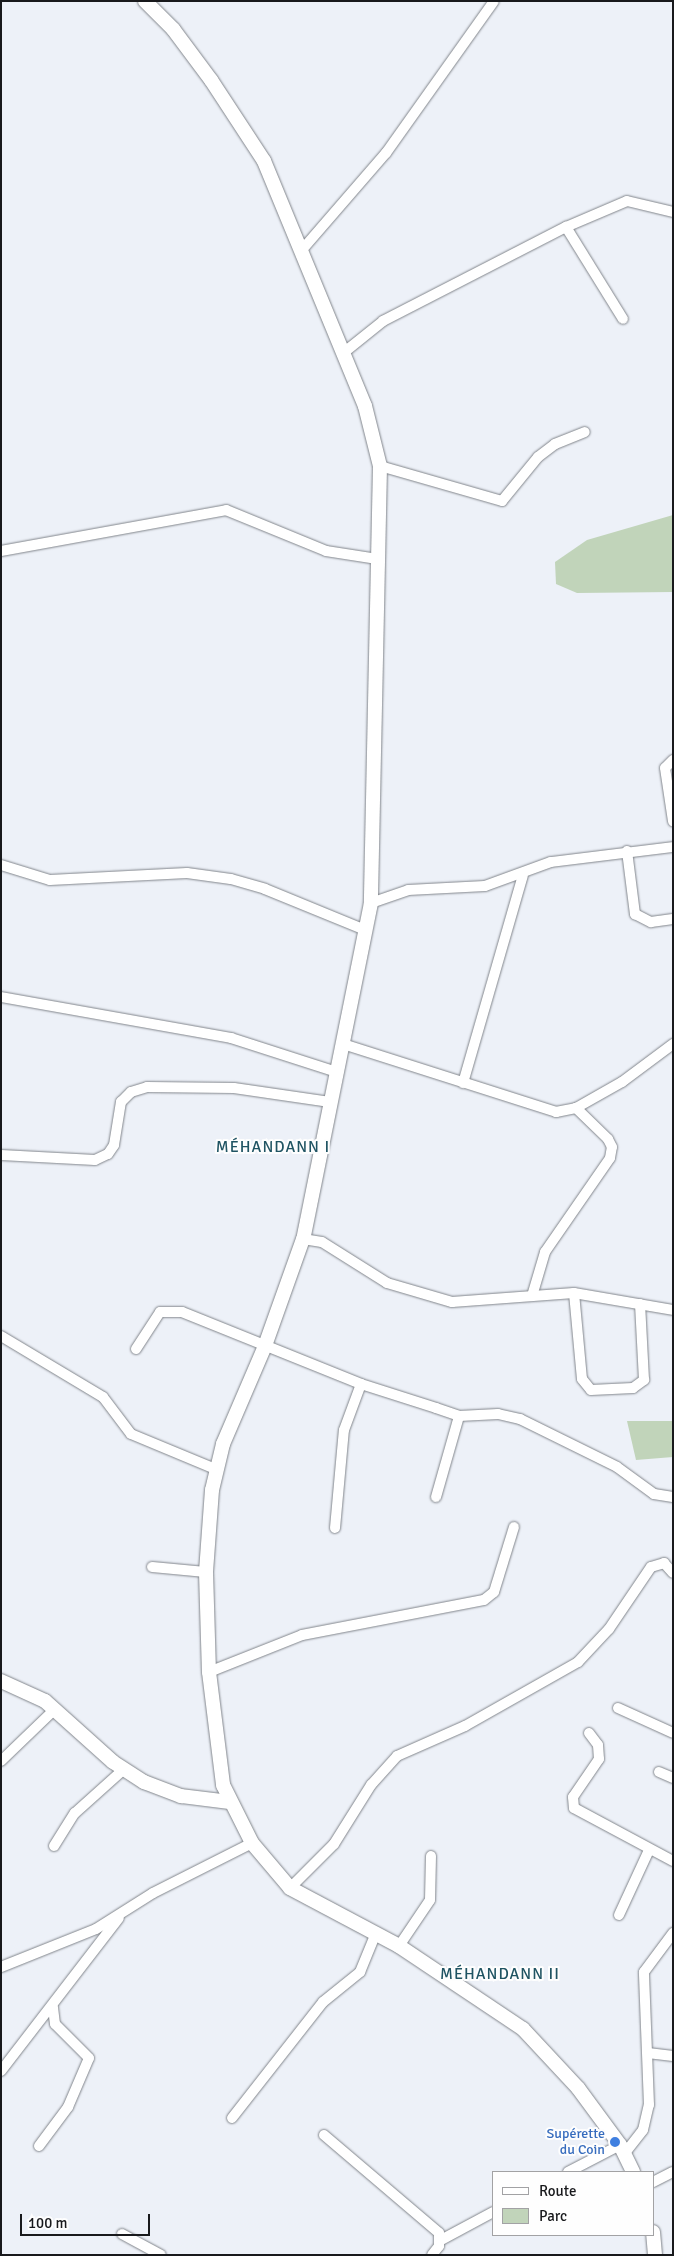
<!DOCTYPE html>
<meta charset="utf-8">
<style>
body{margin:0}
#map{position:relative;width:674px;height:2256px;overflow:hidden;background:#edf1f8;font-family:Signika,sans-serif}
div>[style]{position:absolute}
.green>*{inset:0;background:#c1d4ba}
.roads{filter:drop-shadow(0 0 1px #81858b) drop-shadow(0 0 1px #81858b)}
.street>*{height:10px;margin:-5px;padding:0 5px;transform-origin:5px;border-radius:5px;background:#fff}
.secondary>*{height:14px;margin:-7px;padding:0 7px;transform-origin:7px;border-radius:7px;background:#fff}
.dots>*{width:14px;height:14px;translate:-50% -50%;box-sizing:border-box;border:2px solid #fefefe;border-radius:50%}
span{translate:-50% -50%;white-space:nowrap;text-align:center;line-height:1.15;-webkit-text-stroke:4px #fefefe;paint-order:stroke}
.shop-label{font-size:14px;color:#366cbe}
.right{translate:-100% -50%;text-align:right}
.quarter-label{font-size:16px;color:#205463;letter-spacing:1px}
.frame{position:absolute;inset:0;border:2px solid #18191c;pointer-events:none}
.legend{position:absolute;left:492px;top:2171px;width:162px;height:65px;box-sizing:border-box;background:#fefefe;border:1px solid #a2a2a4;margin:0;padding:6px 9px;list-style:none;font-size:15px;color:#18191c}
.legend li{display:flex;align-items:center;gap:10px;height:25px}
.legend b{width:25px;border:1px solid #a2a2a4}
.scale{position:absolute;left:20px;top:2214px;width:130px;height:22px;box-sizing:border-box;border:2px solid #18191c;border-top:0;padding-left:6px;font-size:15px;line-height:18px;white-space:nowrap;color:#18191c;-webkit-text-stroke:4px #fefefe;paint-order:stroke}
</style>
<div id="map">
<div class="green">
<div style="clip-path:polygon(673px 515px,673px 592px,577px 593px,556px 584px,555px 562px,587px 540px)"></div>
<div style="clip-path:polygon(627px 1421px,673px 1421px,673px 1457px,636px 1460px)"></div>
</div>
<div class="roads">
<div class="street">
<div style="left:566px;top:227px;width:108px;rotate:58.2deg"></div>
<div style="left:301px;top:251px;width:130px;rotate:-49.1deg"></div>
<div style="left:386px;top:153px;width:186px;rotate:-54.6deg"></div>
<div style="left:342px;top:354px;width:53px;rotate:-38.8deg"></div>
<div style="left:383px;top:321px;width:206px;rotate:-27.2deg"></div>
<div style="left:566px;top:227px;width:66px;rotate:-23.1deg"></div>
<div style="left:627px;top:201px;width:47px;rotate:13.4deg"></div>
<div style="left:380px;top:466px;width:127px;rotate:16deg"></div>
<div style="left:502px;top:501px;width:57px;rotate:-50.7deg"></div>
<div style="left:538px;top:457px;width:21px;rotate:-37deg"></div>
<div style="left:555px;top:444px;width:32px;rotate:-22deg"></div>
<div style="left:1px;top:551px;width:229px;rotate:-10.3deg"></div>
<div style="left:226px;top:510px;width:108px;rotate:22.3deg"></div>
<div style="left:326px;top:551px;width:52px;rotate:8.9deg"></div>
<div style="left:673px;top:760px;width:11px;rotate:135deg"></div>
<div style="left:665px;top:768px;width:54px;rotate:81.4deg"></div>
<div style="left:627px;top:851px;width:64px;rotate:82.8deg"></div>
<div style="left:635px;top:914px;width:18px;rotate:27deg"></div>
<div style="left:651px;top:922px;width:22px;rotate:-8deg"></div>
<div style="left:1px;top:865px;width:51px;rotate:17deg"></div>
<div style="left:50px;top:880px;width:137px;rotate:-2.9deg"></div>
<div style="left:187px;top:873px;width:44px;rotate:7.8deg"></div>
<div style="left:231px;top:879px;width:35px;rotate:16deg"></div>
<div style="left:265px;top:889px;width:108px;rotate:22.3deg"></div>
<div style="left:371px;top:903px;width:39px;rotate:-19deg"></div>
<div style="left:408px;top:890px;width:77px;rotate:-3deg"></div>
<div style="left:485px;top:886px;width:70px;rotate:-20deg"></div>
<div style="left:551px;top:862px;width:123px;rotate:-7deg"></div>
<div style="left:1px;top:997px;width:234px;rotate:10.1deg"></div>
<div style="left:231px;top:1038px;width:111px;rotate:17.8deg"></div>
<div style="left:343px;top:1044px;width:224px;rotate:17.7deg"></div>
<div style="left:556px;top:1112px;width:20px;rotate:-11deg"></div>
<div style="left:576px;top:1108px;width:53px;rotate:-29.5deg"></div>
<div style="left:622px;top:1082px;width:64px;rotate:-36.7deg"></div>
<div style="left:463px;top:1083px;width:216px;rotate:-73.9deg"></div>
<div style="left:1px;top:1155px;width:94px;rotate:3deg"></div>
<div style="left:95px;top:1160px;width:14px;rotate:-25deg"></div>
<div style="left:108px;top:1154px;width:11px;rotate:-56deg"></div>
<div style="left:114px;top:1145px;width:44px;rotate:-80.8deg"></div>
<div style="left:121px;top:1102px;width:14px;rotate:-45deg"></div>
<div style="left:131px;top:1092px;width:17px;rotate:-17deg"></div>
<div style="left:147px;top:1087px;width:87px;rotate:0.7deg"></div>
<div style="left:234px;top:1088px;width:97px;rotate:8.3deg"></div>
<div style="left:303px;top:1239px;width:19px;rotate:9deg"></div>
<div style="left:322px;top:1242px;width:77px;rotate:32.2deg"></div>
<div style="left:387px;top:1283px;width:68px;rotate:16.3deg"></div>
<div style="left:452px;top:1302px;width:122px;rotate:-4.2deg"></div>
<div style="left:574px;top:1293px;width:100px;rotate:9.7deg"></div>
<div style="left:574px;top:1293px;width:86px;rotate:84.7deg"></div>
<div style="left:582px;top:1379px;width:14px;rotate:51deg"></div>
<div style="left:591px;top:1390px;width:42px;rotate:-2.7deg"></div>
<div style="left:633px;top:1388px;width:14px;rotate:-36deg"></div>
<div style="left:644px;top:1380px;width:76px;rotate:-93deg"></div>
<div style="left:532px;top:1296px;width:46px;rotate:-73.5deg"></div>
<div style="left:545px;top:1252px;width:114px;rotate:-55.3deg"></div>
<div style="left:610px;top:1158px;width:11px;rotate:-80deg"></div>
<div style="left:612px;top:1147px;width:9px;rotate:-117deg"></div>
<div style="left:608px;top:1139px;width:45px;rotate:-135.9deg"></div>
<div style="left:1px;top:1336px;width:119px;rotate:30.9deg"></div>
<div style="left:103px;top:1397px;width:46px;rotate:52.9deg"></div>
<div style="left:131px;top:1434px;width:91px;rotate:22.6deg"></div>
<div style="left:136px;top:1349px;width:44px;rotate:-57deg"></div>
<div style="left:160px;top:1312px;width:22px"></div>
<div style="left:182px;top:1312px;width:193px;rotate:21.9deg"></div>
<div style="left:361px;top:1384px;width:79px;rotate:17.7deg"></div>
<div style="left:436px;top:1408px;width:24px;rotate:19deg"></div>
<div style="left:459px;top:1416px;width:39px;rotate:-3deg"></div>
<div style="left:498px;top:1414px;width:23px;rotate:13deg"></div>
<div style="left:520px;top:1419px;width:108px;rotate:26.3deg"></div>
<div style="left:617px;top:1467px;width:46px;rotate:36.1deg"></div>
<div style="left:654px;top:1494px;width:19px;rotate:9deg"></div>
<div style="left:436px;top:1497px;width:84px;rotate:-74.1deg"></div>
<div style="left:335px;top:1528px;width:98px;rotate:-84.8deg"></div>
<div style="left:344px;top:1430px;width:49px;rotate:-69.7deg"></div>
<div style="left:152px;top:1567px;width:54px;rotate:5.3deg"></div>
<div style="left:209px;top:1672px;width:100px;rotate:-21.7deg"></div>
<div style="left:302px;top:1635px;width:185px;rotate:-10.9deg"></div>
<div style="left:484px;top:1600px;width:13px;rotate:-39deg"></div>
<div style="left:494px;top:1592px;width:68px;rotate:-72.9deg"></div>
<div style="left:618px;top:1708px;width:60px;rotate:24.4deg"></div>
<div style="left:589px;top:1733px;width:15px;rotate:53deg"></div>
<div style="left:598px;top:1745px;width:14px;rotate:86deg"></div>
<div style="left:599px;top:1759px;width:46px;rotate:124.4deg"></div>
<div style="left:573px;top:1797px;width:11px;rotate:85deg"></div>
<div style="left:574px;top:1808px;width:112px;rotate:28.2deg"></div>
<div style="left:1px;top:1761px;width:75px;rotate:-43.9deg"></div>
<div style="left:659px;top:1772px;width:15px;rotate:23deg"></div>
<div style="left:54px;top:1846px;width:39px;rotate:-58deg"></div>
<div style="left:75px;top:1813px;width:64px;rotate:-41.9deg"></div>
<div style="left:290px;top:1888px;width:62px;rotate:-45deg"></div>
<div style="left:334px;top:1844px;width:70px;rotate:-57.9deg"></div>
<div style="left:371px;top:1785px;width:39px;rotate:-48deg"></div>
<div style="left:397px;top:1756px;width:74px;rotate:-23.8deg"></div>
<div style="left:465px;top:1726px;width:130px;rotate:-29.5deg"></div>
<div style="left:578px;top:1662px;width:45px;rotate:-46.8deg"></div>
<div style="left:609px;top:1629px;width:75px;rotate:-55.9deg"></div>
<div style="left:651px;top:1567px;width:14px;rotate:-17deg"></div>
<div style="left:664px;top:1563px;width:13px;rotate:48deg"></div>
<div style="left:619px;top:1915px;width:72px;rotate:-65.2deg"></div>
<div style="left:399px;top:1946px;width:55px;rotate:-56deg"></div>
<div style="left:430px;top:1900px;width:44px;rotate:-88.7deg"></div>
<div style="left:1px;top:1967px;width:102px;rotate:-21.8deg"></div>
<div style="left:96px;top:1929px;width:67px;rotate:-32.3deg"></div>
<div style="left:153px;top:1893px;width:111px;rotate:-26.8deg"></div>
<div style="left:648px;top:2053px;width:25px;rotate:7deg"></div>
<div style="left:1px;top:2071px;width:193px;rotate:-52.4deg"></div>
<div style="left:232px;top:2118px;width:147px;rotate:-51.9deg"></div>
<div style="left:323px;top:2002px;width:48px;rotate:-39deg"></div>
<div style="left:360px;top:1972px;width:42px;rotate:-67.7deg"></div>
<div style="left:324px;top:2135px;width:151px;rotate:40.4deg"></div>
<div style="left:439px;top:2233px;width:13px;rotate:90deg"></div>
<div style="left:439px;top:2246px;width:11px;rotate:128deg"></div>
<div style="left:39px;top:2146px;width:49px;rotate:-53.4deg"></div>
<div style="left:68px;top:2107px;width:53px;rotate:-66.8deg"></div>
<div style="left:89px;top:2058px;width:48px;rotate:-135deg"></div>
<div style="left:55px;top:2024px;width:17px;rotate:-97deg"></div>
<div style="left:625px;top:2153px;width:29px;rotate:-52deg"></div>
<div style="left:643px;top:2130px;width:26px;rotate:-77deg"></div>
<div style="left:649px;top:2105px;width:133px;rotate:-92.2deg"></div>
<div style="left:644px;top:1972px;width:49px;rotate:-53.4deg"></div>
<div style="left:568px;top:2172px;width:59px;rotate:-27.4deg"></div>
<div style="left:653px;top:2182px;width:22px;rotate:-27deg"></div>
<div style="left:122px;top:2234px;width:44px;rotate:28.3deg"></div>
<div style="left:441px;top:2240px;width:59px;rotate:-28.3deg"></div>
</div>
<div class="secondary">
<div style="left:145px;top:1px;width:40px;rotate:45deg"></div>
<div style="left:173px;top:29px;width:64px;rotate:53.3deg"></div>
<div style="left:211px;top:80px;width:97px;rotate:56.8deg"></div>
<div style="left:264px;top:161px;width:265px;rotate:67.6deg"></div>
<div style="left:365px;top:406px;width:62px;rotate:76deg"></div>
<div style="left:380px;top:466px;width:437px;rotate:91.2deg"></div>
<div style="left:371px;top:903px;width:343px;rotate:101.4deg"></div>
<div style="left:303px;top:1239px;width:114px;rotate:109.6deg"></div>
<div style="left:265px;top:1346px;width:107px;rotate:113.2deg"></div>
<div style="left:223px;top:1444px;width:47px;rotate:103.4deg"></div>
<div style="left:212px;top:1490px;width:82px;rotate:94.2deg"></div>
<div style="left:206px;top:1572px;width:100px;rotate:88.3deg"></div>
<div style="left:209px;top:1672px;width:114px;rotate:82.9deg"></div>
<div style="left:223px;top:1785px;width:65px;rotate:63.4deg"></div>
<div style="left:252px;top:1843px;width:59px;rotate:49.8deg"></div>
<div style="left:290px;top:1888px;width:123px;rotate:28deg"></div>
<div style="left:399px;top:1946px;width:149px;rotate:33.8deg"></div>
<div style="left:523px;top:2029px;width:81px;rotate:47deg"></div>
<div style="left:578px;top:2088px;width:71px;rotate:53.6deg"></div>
<div style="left:620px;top:2145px;width:30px;rotate:64deg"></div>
<div style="left:1px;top:1681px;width:48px;rotate:24.4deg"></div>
<div style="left:45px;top:1701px;width:91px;rotate:41.9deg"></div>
<div style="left:113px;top:1762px;width:37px;rotate:33deg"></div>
<div style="left:144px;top:1782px;width:40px;rotate:21deg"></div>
<div style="left:181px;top:1796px;width:48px;rotate:7.1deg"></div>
<div style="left:653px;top:2232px;width:23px;rotate:85deg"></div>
</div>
</div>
<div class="dots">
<div style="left:615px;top:2142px;background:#3f7fe0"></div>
</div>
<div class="shop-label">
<span class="right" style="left:605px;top:2142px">Supérette<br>du Coin</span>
</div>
<div class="quarter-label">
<span style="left:273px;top:1147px">MÉHANDANN I</span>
<span style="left:500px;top:1974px">MÉHANDANN II</span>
</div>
<div class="frame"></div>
<ul class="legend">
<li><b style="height:6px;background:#fff"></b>Route</li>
<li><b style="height:14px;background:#c1d4ba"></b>Parc</li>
</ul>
<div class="scale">100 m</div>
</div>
